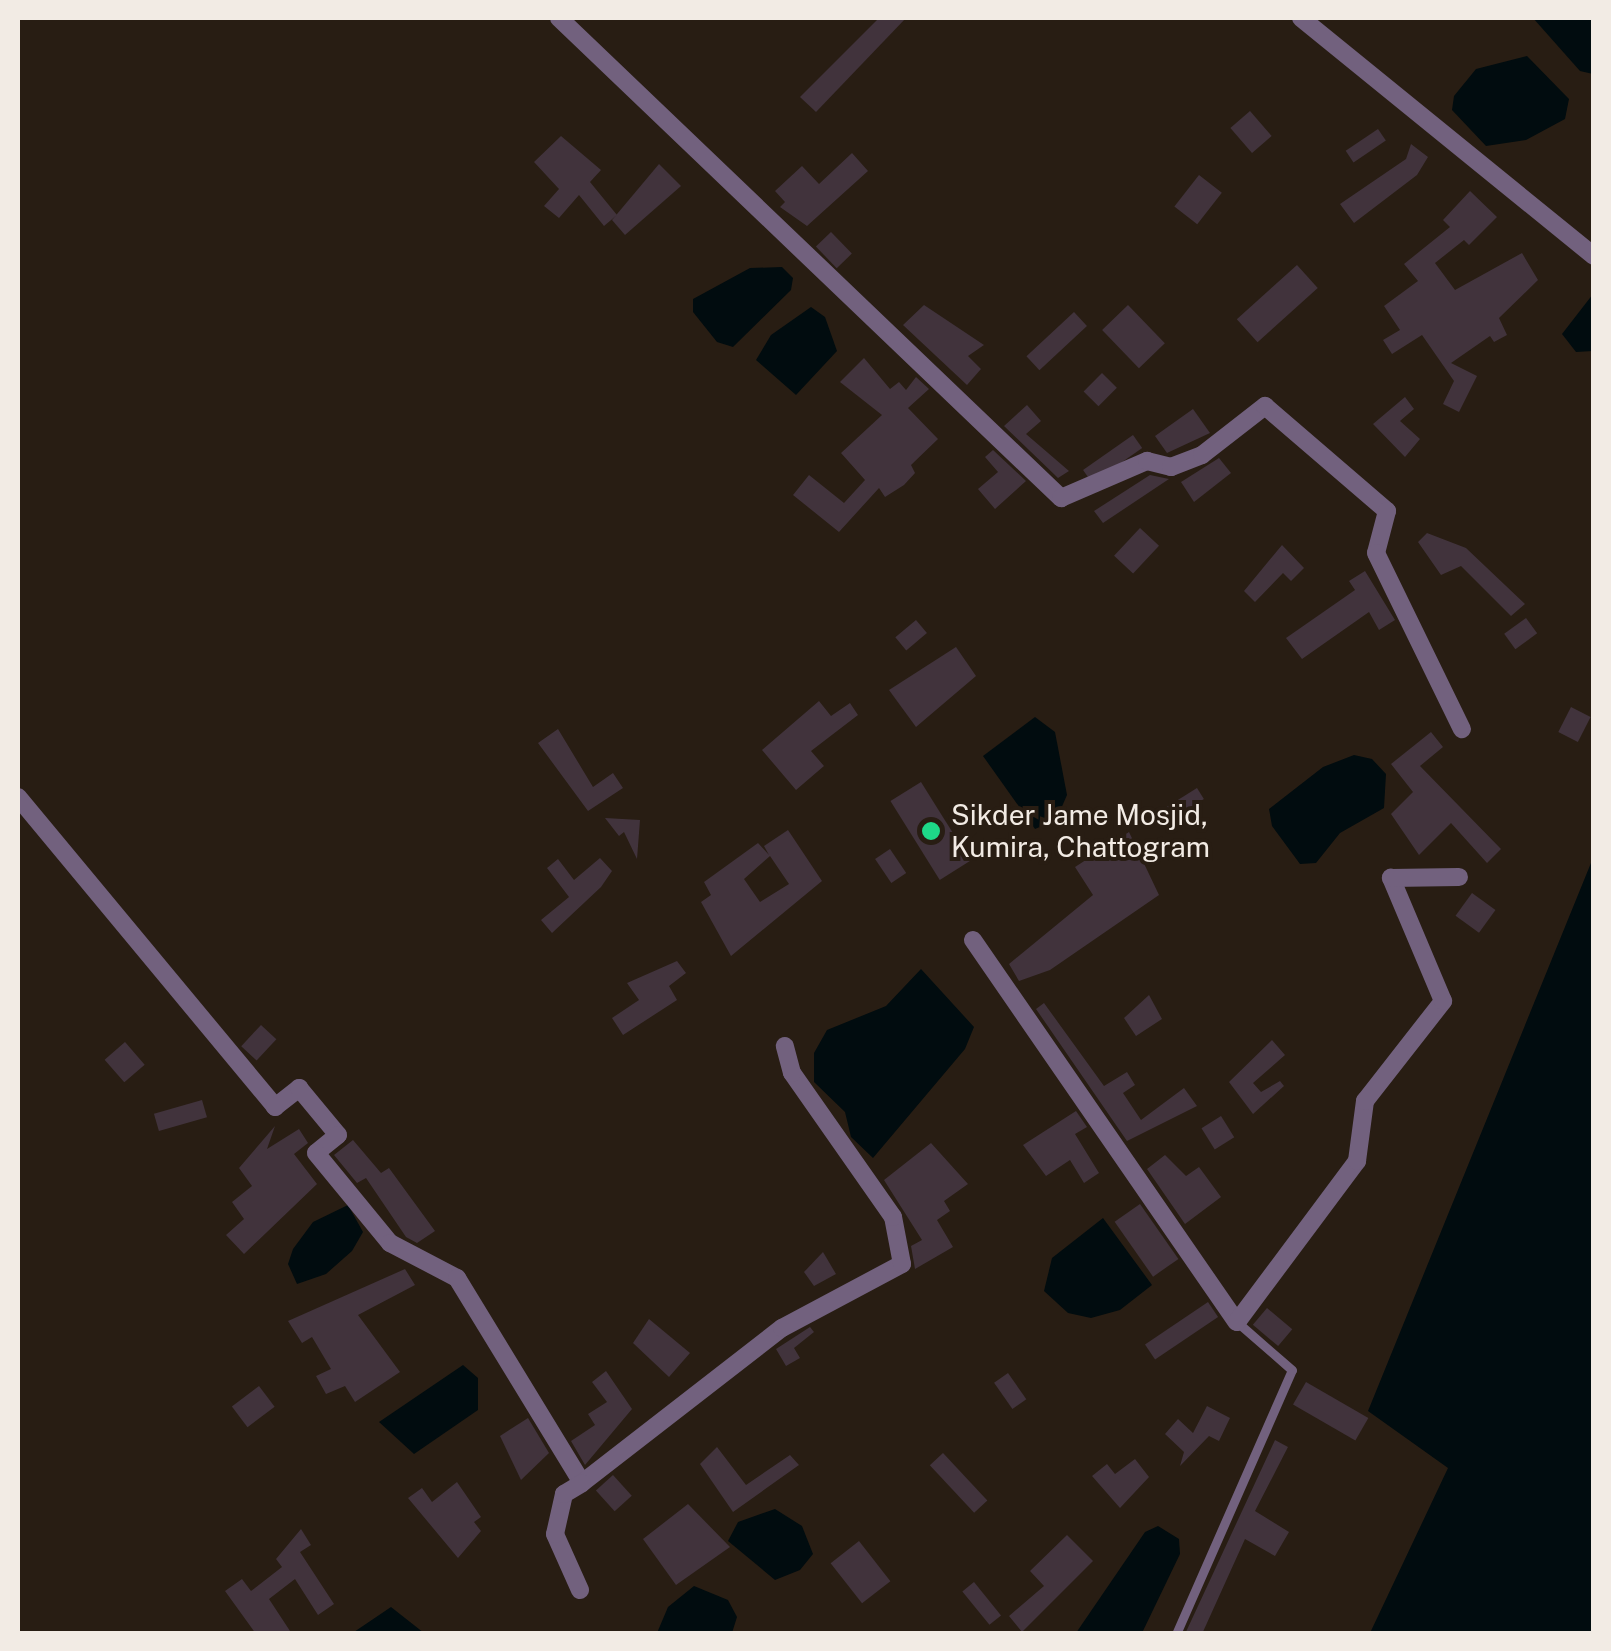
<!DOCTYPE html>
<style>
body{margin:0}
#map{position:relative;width:1611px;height:1651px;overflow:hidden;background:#281d13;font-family:"Public Sans",sans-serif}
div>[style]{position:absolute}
.water>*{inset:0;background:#010c0f}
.building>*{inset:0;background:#41333c;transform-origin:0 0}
.service>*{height:9px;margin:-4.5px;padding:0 4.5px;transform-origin:4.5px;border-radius:4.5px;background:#72617e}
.minor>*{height:18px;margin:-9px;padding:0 9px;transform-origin:9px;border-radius:9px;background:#72617e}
.dots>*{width:28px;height:28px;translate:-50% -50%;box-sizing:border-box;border:5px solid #281d13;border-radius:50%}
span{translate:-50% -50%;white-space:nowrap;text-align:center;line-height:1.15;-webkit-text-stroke:8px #281d13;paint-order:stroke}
.poi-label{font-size:28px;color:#f2ebe4}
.left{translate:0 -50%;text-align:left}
.frame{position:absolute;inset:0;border:20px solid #f2ebe4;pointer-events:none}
</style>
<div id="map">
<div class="water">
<div style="clip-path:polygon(1533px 18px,1593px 18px,1593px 74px,1580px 71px)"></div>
<div style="clip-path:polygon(1527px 56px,1569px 99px,1565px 119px,1526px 140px,1486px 146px,1452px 110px,1454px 96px,1476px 69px)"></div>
<div style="clip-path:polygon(782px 267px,793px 278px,791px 290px,733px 347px,717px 342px,693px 312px,693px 299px,750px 268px)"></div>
<div style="clip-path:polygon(1593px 294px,1593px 351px,1576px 352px,1562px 334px)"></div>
<div style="clip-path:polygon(811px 307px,825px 317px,837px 351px,796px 395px,756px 360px,771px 335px)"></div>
<div style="clip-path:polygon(1035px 717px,1055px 732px,1067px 795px,1056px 820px,1035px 829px,983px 756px)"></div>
<div style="clip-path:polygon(1354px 755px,1372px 759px,1386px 774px,1384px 808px,1340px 833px,1316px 863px,1300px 864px,1272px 826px,1269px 809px,1323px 767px)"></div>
<div style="clip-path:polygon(1593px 858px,1593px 1633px,1370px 1633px,1448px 1468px,1368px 1411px)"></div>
<div style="clip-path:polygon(921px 969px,974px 1027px,965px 1049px,873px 1158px,851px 1137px,845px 1112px,814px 1082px,814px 1053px,827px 1030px,886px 1006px)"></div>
<div style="clip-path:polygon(348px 1205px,363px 1232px,352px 1251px,326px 1274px,297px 1284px,288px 1264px,293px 1249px,313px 1222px)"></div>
<div style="clip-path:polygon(1103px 1218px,1152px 1285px,1120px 1310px,1091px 1318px,1068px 1313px,1044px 1291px,1052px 1258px)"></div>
<div style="clip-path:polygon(463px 1365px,478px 1378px,478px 1410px,414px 1454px,379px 1422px)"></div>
<div style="clip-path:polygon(775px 1509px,802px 1526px,813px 1554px,800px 1570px,775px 1580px,728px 1541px,738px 1522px)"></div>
<div style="clip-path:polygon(1158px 1526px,1179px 1539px,1180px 1554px,1142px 1633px,1076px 1633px,1145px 1532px)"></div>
<div style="clip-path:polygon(694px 1586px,728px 1600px,737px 1617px,732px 1633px,657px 1633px,668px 1607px)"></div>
<div style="clip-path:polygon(391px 1607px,424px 1633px,341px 1633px,354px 1632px)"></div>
</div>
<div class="building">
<div style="clip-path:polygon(879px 18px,906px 18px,816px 112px,800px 97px)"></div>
<div style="left:1250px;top:111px;width:33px;height:26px;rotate:49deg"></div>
<div style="left:1378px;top:129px;width:14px;height:39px;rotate:56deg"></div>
<div style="clip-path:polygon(561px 136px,601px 170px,590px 182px,617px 215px,604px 226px,579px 195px,559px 218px,544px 206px,559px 189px,534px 162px)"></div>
<div style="clip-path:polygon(1411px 144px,1428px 157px,1417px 175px,1354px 223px,1340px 204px,1406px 159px)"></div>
<div style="clip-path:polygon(852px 153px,868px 171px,807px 226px,780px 207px,785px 202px,775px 191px,802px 166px,819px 184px)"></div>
<div style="clip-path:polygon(659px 164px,681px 186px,625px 235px,612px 220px)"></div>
<div style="left:1199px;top:175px;width:29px;height:40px;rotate:38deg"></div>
<div style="clip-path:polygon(1470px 191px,1497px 217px,1469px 245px,1464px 240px,1435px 263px,1455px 290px,1522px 253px,1538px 280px,1499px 318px,1507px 335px,1494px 342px,1490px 336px,1451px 363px,1477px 376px,1459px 412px,1443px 404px,1454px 381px,1422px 335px,1392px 354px,1383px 340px,1400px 330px,1384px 306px,1418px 281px,1404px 264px,1450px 227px,1443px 220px)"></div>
<div style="left:831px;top:232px;width:30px;height:21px;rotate:46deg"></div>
<div style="left:1297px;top:265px;width:31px;height:81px;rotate:48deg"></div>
<div style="clip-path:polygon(924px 305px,984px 345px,968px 356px,981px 369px,967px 385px,903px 325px)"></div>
<div style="left:1128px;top:305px;width:53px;height:36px;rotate:46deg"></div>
<div style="left:1074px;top:312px;width:19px;height:65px;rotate:47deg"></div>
<div style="clip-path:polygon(864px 358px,890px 389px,899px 382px,906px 390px,916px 377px,929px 389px,908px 408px,938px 439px,911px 465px,915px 473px,904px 485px,885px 497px,879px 488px,839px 532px,793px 495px,809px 475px,844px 503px,865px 480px,841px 453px,882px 415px,840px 382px)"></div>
<div style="left:1102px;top:373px;width:21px;height:26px;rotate:45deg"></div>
<div style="clip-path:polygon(1405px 397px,1414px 409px,1400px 421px,1420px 439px,1405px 457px,1373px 424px)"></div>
<div style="clip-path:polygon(1027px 405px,1041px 421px,1026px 434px,1069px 471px,1058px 478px,1004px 426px)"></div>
<div style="clip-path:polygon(1193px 409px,1210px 433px,1167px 453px,1155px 436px)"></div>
<div style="left:1133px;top:435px;width:16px;height:61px;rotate:55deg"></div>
<div style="clip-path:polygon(993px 450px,1026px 481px,995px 509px,978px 489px,998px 472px,985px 457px)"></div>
<div style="clip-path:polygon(1219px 458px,1231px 473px,1194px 502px,1181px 482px)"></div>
<div style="clip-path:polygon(1150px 475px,1169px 479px,1103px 523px,1094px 511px)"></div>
<div style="left:1140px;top:528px;width:26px;height:38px;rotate:43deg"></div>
<div style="clip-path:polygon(1427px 533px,1466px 548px,1525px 604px,1511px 616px,1461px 566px,1441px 575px,1418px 542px)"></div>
<div style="clip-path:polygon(1282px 545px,1304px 568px,1291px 581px,1283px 573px,1255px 602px,1244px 591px)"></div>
<div style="clip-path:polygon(1365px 571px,1395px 620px,1379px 630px,1369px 612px,1302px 659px,1286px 638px,1355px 590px,1349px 581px)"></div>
<div style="left:1526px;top:618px;width:19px;height:27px;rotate:54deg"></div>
<div style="left:916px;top:620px;width:17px;height:27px;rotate:50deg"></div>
<div style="clip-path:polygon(956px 647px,976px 676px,916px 727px,889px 690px)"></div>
<div style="clip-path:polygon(819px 701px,831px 716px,850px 703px,858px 715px,811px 751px,824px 766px,796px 790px,762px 750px)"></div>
<div style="left:1571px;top:707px;width:22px;height:28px;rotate:27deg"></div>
<div style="clip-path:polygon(558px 729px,593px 787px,613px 773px,623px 788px,588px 811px,538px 743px)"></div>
<div style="clip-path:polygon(1431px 732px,1443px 747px,1420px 766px,1501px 849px,1487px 863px,1451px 823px,1419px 855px,1391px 814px,1413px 792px,1391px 764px)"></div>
<div style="left:921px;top:782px;width:93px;height:36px;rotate:58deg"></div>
<div style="left:1197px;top:788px;width:13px;height:40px;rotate:58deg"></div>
<div style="clip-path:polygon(605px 818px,640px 820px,637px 859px,624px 832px,619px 836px)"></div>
<div style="clip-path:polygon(evenodd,788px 830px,822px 881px,731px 956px,701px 902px,711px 895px,704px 882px,758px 843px,769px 855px,764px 846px,788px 830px,770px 856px,789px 884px,760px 902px,744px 879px,770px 856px)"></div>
<div style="clip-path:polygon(1129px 832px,1159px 895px,1050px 970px,1019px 981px,1009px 964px,1093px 895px,1075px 867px)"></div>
<div style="left:890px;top:849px;width:29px;height:18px;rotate:56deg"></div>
<div style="clip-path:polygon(600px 858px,612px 871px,601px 887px,552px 933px,541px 920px,569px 897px,547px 868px,558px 859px,574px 880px)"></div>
<div style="left:1472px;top:893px;width:29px;height:28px;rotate:36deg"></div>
<div style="clip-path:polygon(677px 961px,686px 973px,669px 986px,677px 1000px,623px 1035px,612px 1018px,639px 1000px,627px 983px)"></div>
<div style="clip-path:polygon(1149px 995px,1162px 1019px,1136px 1036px,1124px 1018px)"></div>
<div style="clip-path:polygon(1044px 1003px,1104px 1086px,1127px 1072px,1135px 1085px,1123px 1093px,1141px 1120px,1184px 1088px,1197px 1106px,1127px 1141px,1036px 1009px)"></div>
<div style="left:261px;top:1025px;width:21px;height:29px;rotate:43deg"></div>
<div style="clip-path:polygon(1272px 1040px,1285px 1055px,1253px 1083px,1261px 1092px,1280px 1081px,1284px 1086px,1253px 1114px,1229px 1082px)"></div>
<div style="left:125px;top:1042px;width:30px;height:27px;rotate:49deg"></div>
<div style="left:202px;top:1100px;width:18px;height:50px;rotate:74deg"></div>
<div style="clip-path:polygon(1076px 1111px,1087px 1127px,1075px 1134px,1099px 1173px,1084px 1183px,1070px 1160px,1046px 1176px,1023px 1145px)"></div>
<div style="left:1221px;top:1116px;width:25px;height:23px;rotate:58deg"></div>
<div style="clip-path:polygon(275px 1126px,267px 1149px,299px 1129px,308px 1143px,294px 1154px,317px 1184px,244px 1254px,226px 1235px,244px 1219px,232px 1202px,252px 1186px,239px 1168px)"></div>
<div style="clip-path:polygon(353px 1140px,381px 1173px,389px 1168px,435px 1231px,417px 1243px,406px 1237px,366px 1178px,357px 1183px,334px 1155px)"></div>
<div style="clip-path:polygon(931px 1143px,968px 1184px,944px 1201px,950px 1211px,937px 1220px,953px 1247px,915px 1269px,911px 1246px,922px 1240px,884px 1180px)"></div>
<div style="clip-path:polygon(1165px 1155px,1186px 1176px,1199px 1167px,1221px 1197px,1185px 1224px,1147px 1169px)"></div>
<div style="left:1140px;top:1204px;width:67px;height:31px;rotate:55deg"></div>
<div style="clip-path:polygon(823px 1252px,836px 1274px,814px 1286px,804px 1272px)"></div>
<div style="clip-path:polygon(405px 1269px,415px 1285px,358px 1315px,400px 1372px,355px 1402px,345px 1386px,326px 1394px,316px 1376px,331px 1369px,312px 1337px,302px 1343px,288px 1321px)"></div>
<div style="left:1208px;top:1302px;width:18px;height:76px;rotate:56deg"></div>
<div style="left:1267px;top:1308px;width:33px;height:22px;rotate:40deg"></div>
<div style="clip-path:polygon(649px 1319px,690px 1353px,669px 1377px,633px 1343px)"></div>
<div style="clip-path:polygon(810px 1327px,814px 1332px,794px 1348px,800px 1358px,786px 1366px,776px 1349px)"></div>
<div style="clip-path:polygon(606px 1371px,632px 1409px,585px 1465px,571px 1441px,595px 1425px,588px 1414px,607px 1402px,592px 1382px)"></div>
<div style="left:1008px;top:1373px;width:32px;height:17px;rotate:55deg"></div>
<div style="left:1306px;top:1382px;width:72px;height:26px;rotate:30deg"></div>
<div style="left:259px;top:1386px;width:26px;height:34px;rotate:53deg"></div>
<div style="clip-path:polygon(1207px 1406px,1230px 1418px,1219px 1441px,1209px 1436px,1180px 1466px,1184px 1452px,1165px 1434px,1178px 1419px,1193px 1433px)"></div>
<div style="clip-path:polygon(528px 1418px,549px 1453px,521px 1480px,500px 1436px)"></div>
<div style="clip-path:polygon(1275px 1440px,1288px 1447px,1255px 1511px,1289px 1532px,1275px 1556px,1245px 1539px,1202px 1634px,1185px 1634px)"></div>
<div style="clip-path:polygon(717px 1447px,746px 1485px,790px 1455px,799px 1465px,733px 1512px,700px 1464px)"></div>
<div style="left:943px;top:1453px;width:65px;height:18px;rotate:47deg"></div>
<div style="clip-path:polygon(1135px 1459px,1149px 1477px,1120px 1508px,1092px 1476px,1107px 1464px,1115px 1474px)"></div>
<div style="left:613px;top:1475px;width:28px;height:23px;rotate:48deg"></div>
<div style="clip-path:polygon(457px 1482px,481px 1517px,474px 1522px,481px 1531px,458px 1558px,408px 1498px,422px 1488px,432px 1502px)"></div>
<div style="clip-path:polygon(688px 1504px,730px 1547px,676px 1585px,643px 1539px)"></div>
<div style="clip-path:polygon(301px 1529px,311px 1545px,300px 1552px,334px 1604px,318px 1615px,295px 1579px,269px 1599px,292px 1634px,256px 1634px,225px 1591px,242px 1579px,251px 1591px,282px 1567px,276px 1559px)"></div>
<div style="clip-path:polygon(1067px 1535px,1093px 1561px,1022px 1632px,1009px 1616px,1044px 1586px,1030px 1571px)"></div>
<div style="left:859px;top:1541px;width:51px;height:36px;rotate:52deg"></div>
<div style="left:974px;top:1582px;width:43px;height:15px;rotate:51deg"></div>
</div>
<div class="service">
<div style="left:1176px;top:1634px;width:288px;rotate:-66.3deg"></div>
<div style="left:1292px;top:1370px;width:73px;rotate:-138.9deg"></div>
</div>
<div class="minor">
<div style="left:559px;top:18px;width:695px;rotate:43.72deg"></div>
<div style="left:1061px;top:498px;width:94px;rotate:-23.3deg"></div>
<div style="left:1147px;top:461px;width:25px;rotate:14deg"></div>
<div style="left:1171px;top:467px;width:33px;rotate:-21deg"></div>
<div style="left:1202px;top:455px;width:80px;rotate:-37.9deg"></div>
<div style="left:1265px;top:406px;width:161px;rotate:40.7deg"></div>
<div style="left:1387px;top:511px;width:43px;rotate:104.7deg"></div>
<div style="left:1376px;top:553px;width:196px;rotate:64deg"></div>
<div style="left:1301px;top:18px;width:377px;rotate:39.1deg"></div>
<div style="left:18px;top:797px;width:403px;rotate:50.3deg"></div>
<div style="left:275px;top:1107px;width:31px;rotate:-38deg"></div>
<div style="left:299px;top:1088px;width:61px;rotate:50.3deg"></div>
<div style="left:338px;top:1135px;width:28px;rotate:141deg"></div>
<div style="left:316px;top:1153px;width:117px;rotate:50.6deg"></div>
<div style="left:390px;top:1243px;width:76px;rotate:27.6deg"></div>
<div style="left:457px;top:1278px;width:240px;rotate:58.6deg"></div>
<div style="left:582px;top:1483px;width:253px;rotate:-37.8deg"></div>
<div style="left:782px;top:1328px;width:136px;rotate:-28.1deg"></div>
<div style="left:902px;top:1264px;width:48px;rotate:-100.8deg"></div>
<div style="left:893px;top:1217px;width:176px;rotate:-125deg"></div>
<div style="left:792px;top:1073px;width:28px;rotate:-105deg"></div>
<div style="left:973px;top:940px;width:464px;rotate:55.4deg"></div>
<div style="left:1237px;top:1322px;width:201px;rotate:-53.3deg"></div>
<div style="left:1357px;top:1161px;width:61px;rotate:-82.4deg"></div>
<div style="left:1365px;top:1101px;width:127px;rotate:-52deg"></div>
<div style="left:1443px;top:1001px;width:134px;rotate:-112.9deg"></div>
<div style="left:1391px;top:878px;width:68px;rotate:-0.8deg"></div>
<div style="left:580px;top:1590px;width:61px;rotate:-114.1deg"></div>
<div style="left:555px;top:1534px;width:41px;rotate:-77.3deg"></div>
<div style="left:564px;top:1494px;width:21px;rotate:-31deg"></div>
</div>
<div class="dots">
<div style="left:931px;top:831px;background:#1ed888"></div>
</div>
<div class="poi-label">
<span class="left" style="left:951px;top:831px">Sikder Jame Mosjid,<br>Kumira, Chattogram</span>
</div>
<div class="frame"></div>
</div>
